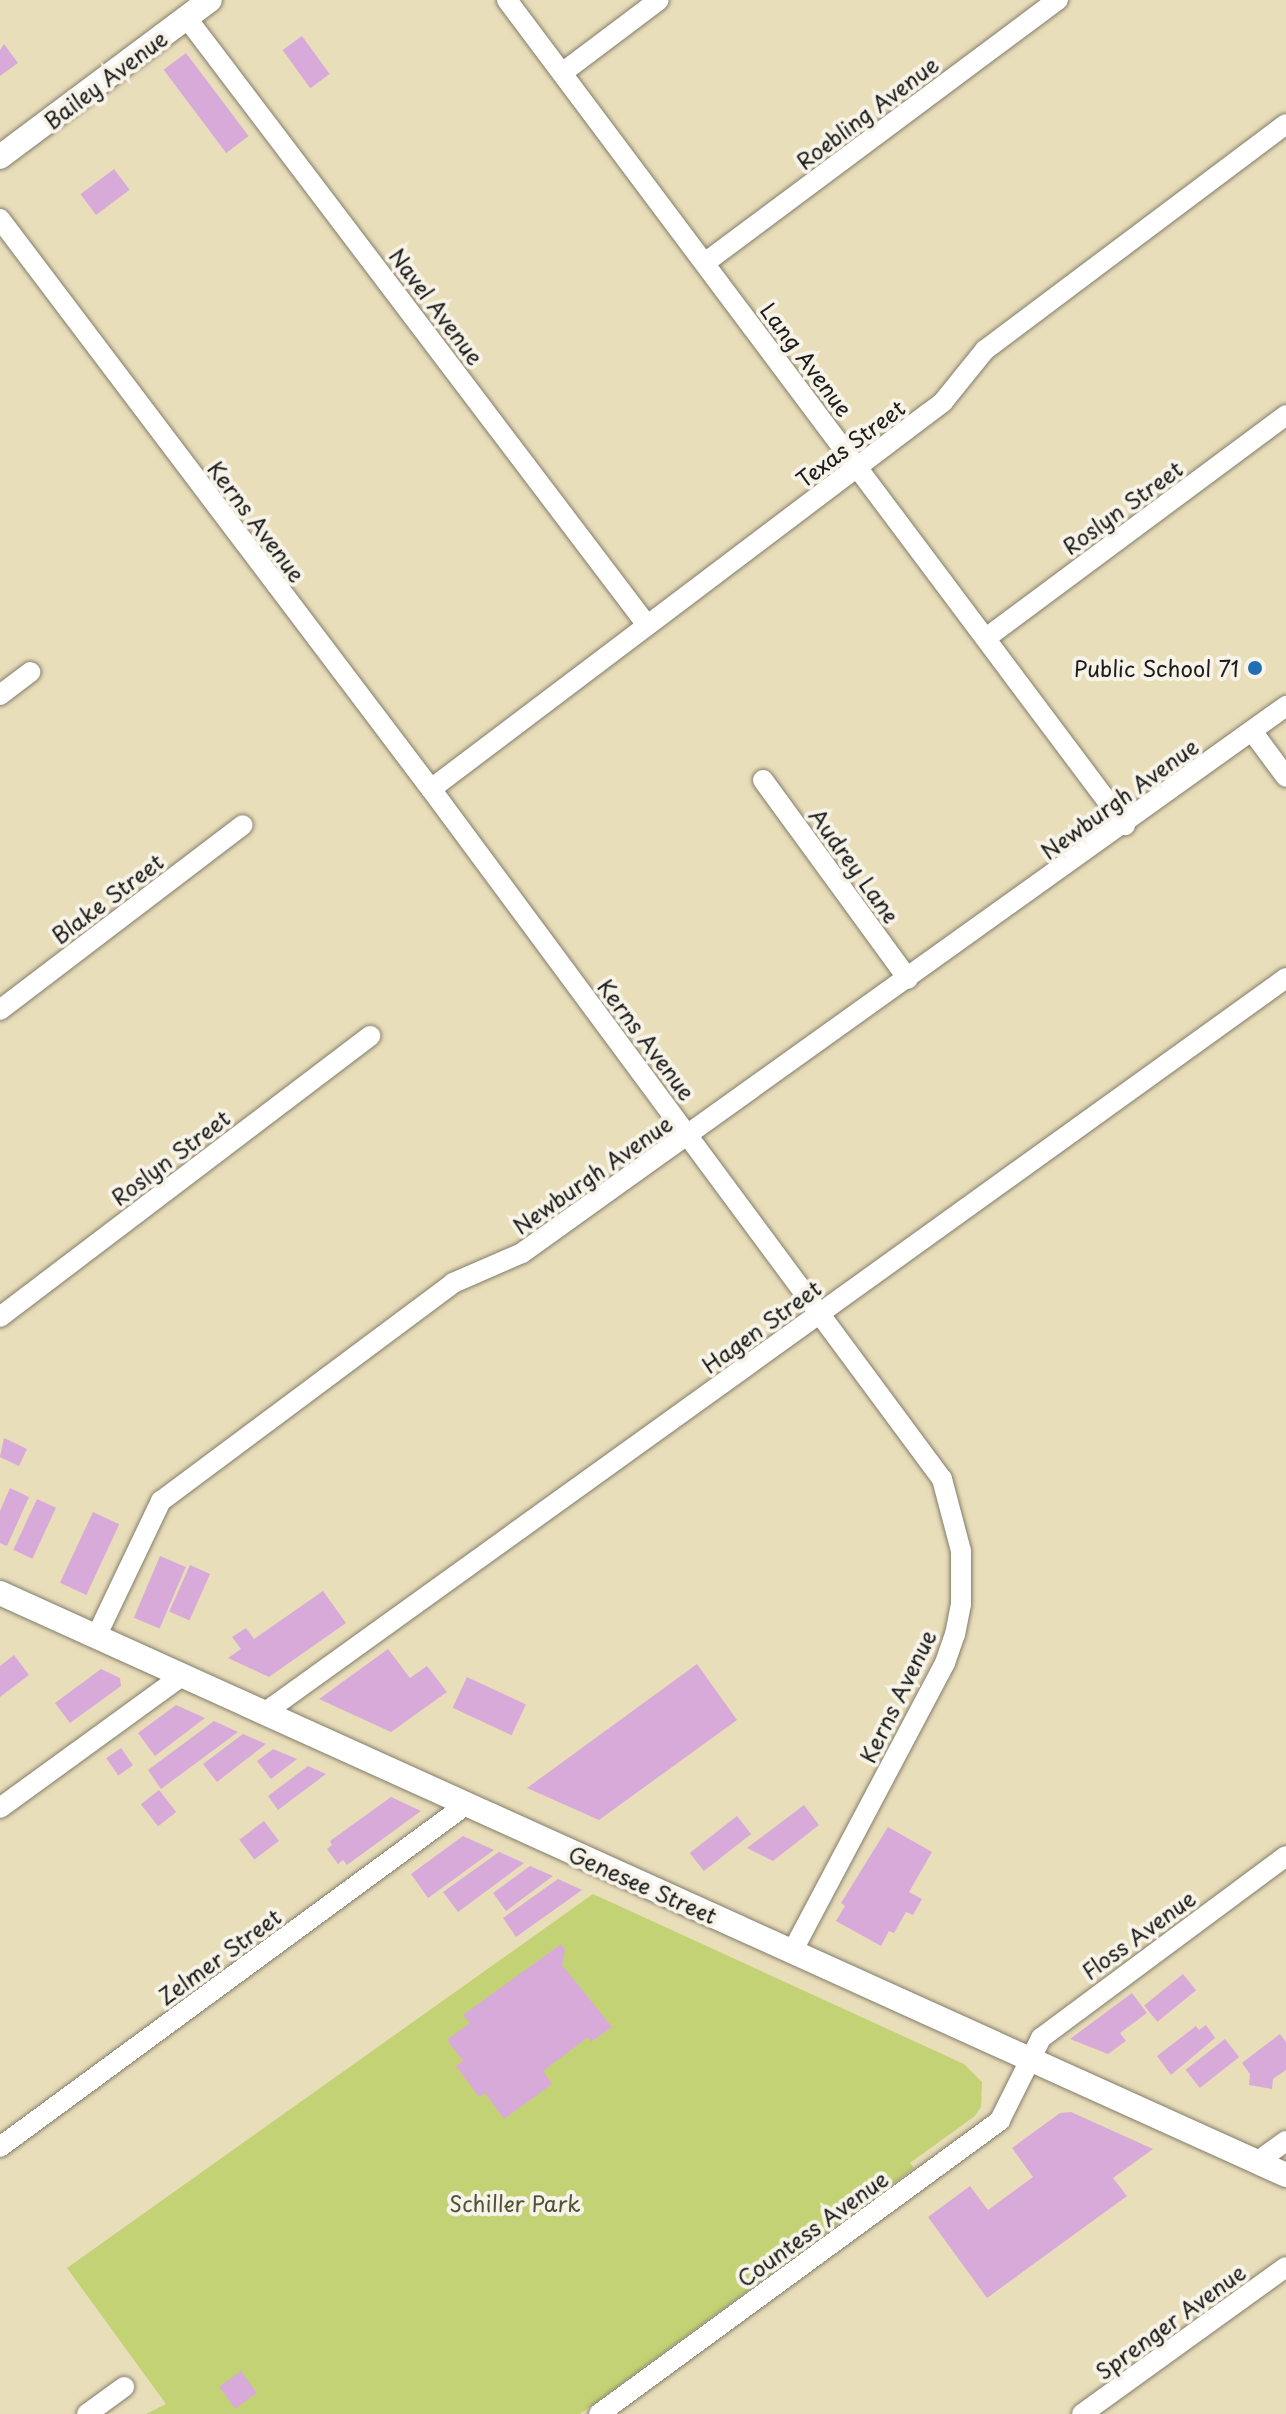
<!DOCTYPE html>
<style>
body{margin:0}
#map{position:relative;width:1286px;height:2414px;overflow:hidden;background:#e9deba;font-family:"Playpen Sans",sans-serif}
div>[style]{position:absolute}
.green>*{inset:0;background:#c3d274}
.building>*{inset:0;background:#d8aada;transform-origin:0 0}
.roads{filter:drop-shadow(0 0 2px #827d6b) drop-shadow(0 0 2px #827d6b)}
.minor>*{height:20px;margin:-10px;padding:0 10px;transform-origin:10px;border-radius:10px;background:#fff}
.major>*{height:24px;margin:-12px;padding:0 12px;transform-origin:12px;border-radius:12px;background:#fff}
.dots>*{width:22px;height:22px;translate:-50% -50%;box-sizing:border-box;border:4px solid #f7f3e8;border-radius:50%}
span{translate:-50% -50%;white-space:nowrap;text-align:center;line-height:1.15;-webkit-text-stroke:8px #f7f3e8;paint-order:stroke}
.street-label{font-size:22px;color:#1c1c1c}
.poi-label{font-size:22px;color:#1c1c1c}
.right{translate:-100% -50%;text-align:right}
.park-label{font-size:22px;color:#4e5336}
</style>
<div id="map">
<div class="green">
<div style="clip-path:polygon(593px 1894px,964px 2064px,982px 2082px,981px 2107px,975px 2116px,910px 2163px,914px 2168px,580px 2414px,146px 2414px,166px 2404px,67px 2268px)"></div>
</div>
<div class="building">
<div style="left:302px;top:36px;width:47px;height:24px;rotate:54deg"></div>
<div style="clip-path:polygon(4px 44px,18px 63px,0 76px,0 50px)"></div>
<div style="left:186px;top:53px;width:104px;height:28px;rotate:53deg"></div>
<div style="left:114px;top:169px;width:26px;height:42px;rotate:53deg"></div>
<div style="clip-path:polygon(4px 1438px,27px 1449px,19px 1466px,0 1457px)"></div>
<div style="clip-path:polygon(10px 1488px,29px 1497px,7px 1546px,0 1543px,0 1511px)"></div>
<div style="left:37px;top:1499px;width:21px;height:56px;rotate:25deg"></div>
<div style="left:93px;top:1512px;width:29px;height:78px;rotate:25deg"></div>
<div style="left:160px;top:1556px;width:28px;height:67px;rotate:23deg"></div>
<div style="left:190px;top:1565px;width:22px;height:51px;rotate:24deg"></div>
<div style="clip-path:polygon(323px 1591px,346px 1623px,269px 1677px,228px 1658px,241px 1649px,232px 1637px,246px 1628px,254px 1639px)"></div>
<div style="clip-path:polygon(388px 1649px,410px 1678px,427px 1666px,447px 1692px,391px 1732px,319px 1699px)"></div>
<div style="clip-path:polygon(14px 1655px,29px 1675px,0 1697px,0 1666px)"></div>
<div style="clip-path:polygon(697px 1664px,737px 1720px,599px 1820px,527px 1788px)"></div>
<div style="clip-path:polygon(101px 1669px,120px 1678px,121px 1686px,70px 1723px,55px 1703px)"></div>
<div style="left:467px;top:1677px;width:65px;height:34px;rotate:25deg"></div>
<div style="clip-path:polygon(176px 1705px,205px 1718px,155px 1756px,138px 1733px)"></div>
<div style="clip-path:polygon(214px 1721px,238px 1732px,161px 1789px,148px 1770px)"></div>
<div style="clip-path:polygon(243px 1734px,266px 1744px,217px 1782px,203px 1764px)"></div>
<div style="left:121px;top:1748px;width:21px;height:18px;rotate:55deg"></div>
<div style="clip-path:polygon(273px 1749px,297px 1759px,271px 1779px,257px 1761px)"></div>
<div style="clip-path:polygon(308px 1766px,326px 1774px,278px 1810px,268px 1796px)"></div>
<div style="left:159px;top:1790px;width:28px;height:23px;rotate:52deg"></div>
<div style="clip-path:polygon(391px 1797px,421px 1811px,347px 1865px,343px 1860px,338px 1864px,327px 1849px,332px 1845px,330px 1841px)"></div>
<div style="clip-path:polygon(804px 1805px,819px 1825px,773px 1861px,747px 1848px)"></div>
<div style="left:737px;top:1816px;width:23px;height:60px;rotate:52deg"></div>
<div style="left:264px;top:1821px;width:25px;height:31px;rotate:53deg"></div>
<div style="clip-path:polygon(888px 1827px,932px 1852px,909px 1892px,922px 1899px,913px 1915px,906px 1912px,894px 1933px,889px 1931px,881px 1946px,836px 1921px,845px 1906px,841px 1903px)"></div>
<div style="clip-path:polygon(463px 1836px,494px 1850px,428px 1898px,411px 1874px)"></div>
<div style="clip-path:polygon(499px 1852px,524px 1863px,458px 1912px,443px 1892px)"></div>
<div style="clip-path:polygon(530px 1866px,553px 1876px,506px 1911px,493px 1893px)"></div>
<div style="clip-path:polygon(558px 1879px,582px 1890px,516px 1937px,503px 1918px)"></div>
<div style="clip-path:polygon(561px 1944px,565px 1950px,562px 1965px,612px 2027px,591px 2042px,588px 2037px,543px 2071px,552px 2084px,504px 2119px,485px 2093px,479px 2097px,456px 2066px,463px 2061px,447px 2040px,470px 2023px,463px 2015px)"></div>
<div style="left:1183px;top:1974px;width:21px;height:50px;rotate:51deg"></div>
<div style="clip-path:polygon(1132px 1993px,1147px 2013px,1120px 2033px,1126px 2041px,1108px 2054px,1070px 2039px)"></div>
<div style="clip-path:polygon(1206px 2025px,1215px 2038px,1171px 2075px,1157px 2056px,1196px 2026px,1199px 2030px)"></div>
<div style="clip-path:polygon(1280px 2034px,1286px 2042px,1286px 2070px,1273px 2079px,1272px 2089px,1249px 2085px,1250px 2074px,1242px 2063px)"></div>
<div style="left:1225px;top:2039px;width:23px;height:50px;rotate:52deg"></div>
<div style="clip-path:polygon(1071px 2112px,1153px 2149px,1113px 2178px,1127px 2196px,987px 2298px,928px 2217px,970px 2186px,988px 2210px,1033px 2177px,1012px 2148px,1060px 2113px)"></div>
<div style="left:241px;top:2371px;width:27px;height:27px;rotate:54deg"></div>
</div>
<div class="roads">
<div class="minor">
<div style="left:507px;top:0;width:1031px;rotate:53.16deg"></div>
<div style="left:186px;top:17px;width:763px;rotate:52.83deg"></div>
<div style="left:562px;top:73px;width:121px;rotate:-37deg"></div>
<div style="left:0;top:219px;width:715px;rotate:52.91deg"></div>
<div style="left:431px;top:789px;width:859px;rotate:53.48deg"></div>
<div style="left:942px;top:1479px;width:74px;rotate:75.2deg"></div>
<div style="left:961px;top:1551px;width:53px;rotate:90deg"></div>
<div style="left:961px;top:1604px;width:31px;rotate:101deg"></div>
<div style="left:955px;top:1634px;width:31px;rotate:109deg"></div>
<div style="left:945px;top:1663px;width:327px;rotate:117.9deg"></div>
<div style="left:706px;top:262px;width:439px;rotate:-36.7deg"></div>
<div style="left:986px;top:638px;width:374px;rotate:-36.6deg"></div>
<div style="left:0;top:695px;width:38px;rotate:-37deg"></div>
<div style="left:1252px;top:731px;width:57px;rotate:53.5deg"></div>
<div style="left:763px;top:780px;width:246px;rotate:53.9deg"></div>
<div style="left:431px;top:789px;width:642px;rotate:-37.08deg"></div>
<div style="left:943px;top:402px;width:67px;rotate:-51.1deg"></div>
<div style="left:985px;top:350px;width:376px;rotate:-36.9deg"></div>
<div style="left:0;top:1010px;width:305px;rotate:-37.3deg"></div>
<div style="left:0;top:1317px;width:465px;rotate:-37.2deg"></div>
<div style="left:96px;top:1637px;width:151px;rotate:-64.5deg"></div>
<div style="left:161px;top:1501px;width:364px;rotate:-36.7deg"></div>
<div style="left:453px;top:1283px;width:75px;rotate:-23.5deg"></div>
<div style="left:522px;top:1253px;width:940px;rotate:-35.6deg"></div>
<div style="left:264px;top:1713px;width:1259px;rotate:-35.72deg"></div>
<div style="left:0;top:1808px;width:225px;rotate:-36deg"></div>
<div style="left:0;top:2147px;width:579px;rotate:-36.3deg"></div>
<div style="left:1257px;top:2162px;width:36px;rotate:-36deg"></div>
<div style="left:87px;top:2414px;width:46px;rotate:-36.1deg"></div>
<div style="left:599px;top:2414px;width:497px;rotate:-36.2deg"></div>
<div style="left:1000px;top:2120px;width:92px;rotate:-63.4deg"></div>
<div style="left:1041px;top:2038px;width:305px;rotate:-36.6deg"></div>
<div style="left:1082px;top:2414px;width:251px;rotate:-35.8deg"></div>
</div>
<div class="major">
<div style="left:0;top:157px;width:262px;rotate:-36.8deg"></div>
<div style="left:0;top:1593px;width:1412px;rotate:24.35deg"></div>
</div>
</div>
<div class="dots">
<div style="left:1255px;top:668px;background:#1f6fb2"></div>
</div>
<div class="street-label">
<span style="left:105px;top:79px;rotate:-37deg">Bailey Avenue</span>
<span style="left:867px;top:112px;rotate:-37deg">Roebling Avenue</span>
<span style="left:437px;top:306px;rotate:53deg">Navel Avenue</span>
<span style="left:807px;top:359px;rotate:53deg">Lang Avenue</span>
<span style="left:850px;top:443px;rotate:-37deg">Texas Street</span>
<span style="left:1122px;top:507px;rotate:-36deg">Roslyn Street</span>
<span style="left:257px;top:521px;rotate:53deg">Kerns Avenue</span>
<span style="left:1119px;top:798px;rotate:-36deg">Newburgh Avenue</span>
<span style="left:855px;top:865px;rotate:54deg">Audrey Lane</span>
<span style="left:107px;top:898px;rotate:-37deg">Blake Street</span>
<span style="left:647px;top:1039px;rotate:53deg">Kerns Avenue</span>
<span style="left:170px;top:1157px;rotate:-37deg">Roslyn Street</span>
<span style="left:592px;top:1174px;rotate:-35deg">Newburgh Avenue</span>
<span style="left:761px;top:1326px;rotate:-36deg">Hagen Street</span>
<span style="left:897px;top:1696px;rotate:-64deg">Kerns Avenue</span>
<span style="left:643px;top:1884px;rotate:24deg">Genesee Street</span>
<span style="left:1138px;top:1934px;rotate:-36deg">Floss Avenue</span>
<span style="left:219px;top:1956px;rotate:-36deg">Zelmer Street</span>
<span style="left:812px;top:2228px;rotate:-36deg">Countess Avenue</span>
<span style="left:1170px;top:2321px;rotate:-36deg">Sprenger Avenue</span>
</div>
<div class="poi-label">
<span class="right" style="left:1239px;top:668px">Public School 71</span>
</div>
<div class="park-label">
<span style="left:515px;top:2203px">Schiller Park</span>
</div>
</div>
